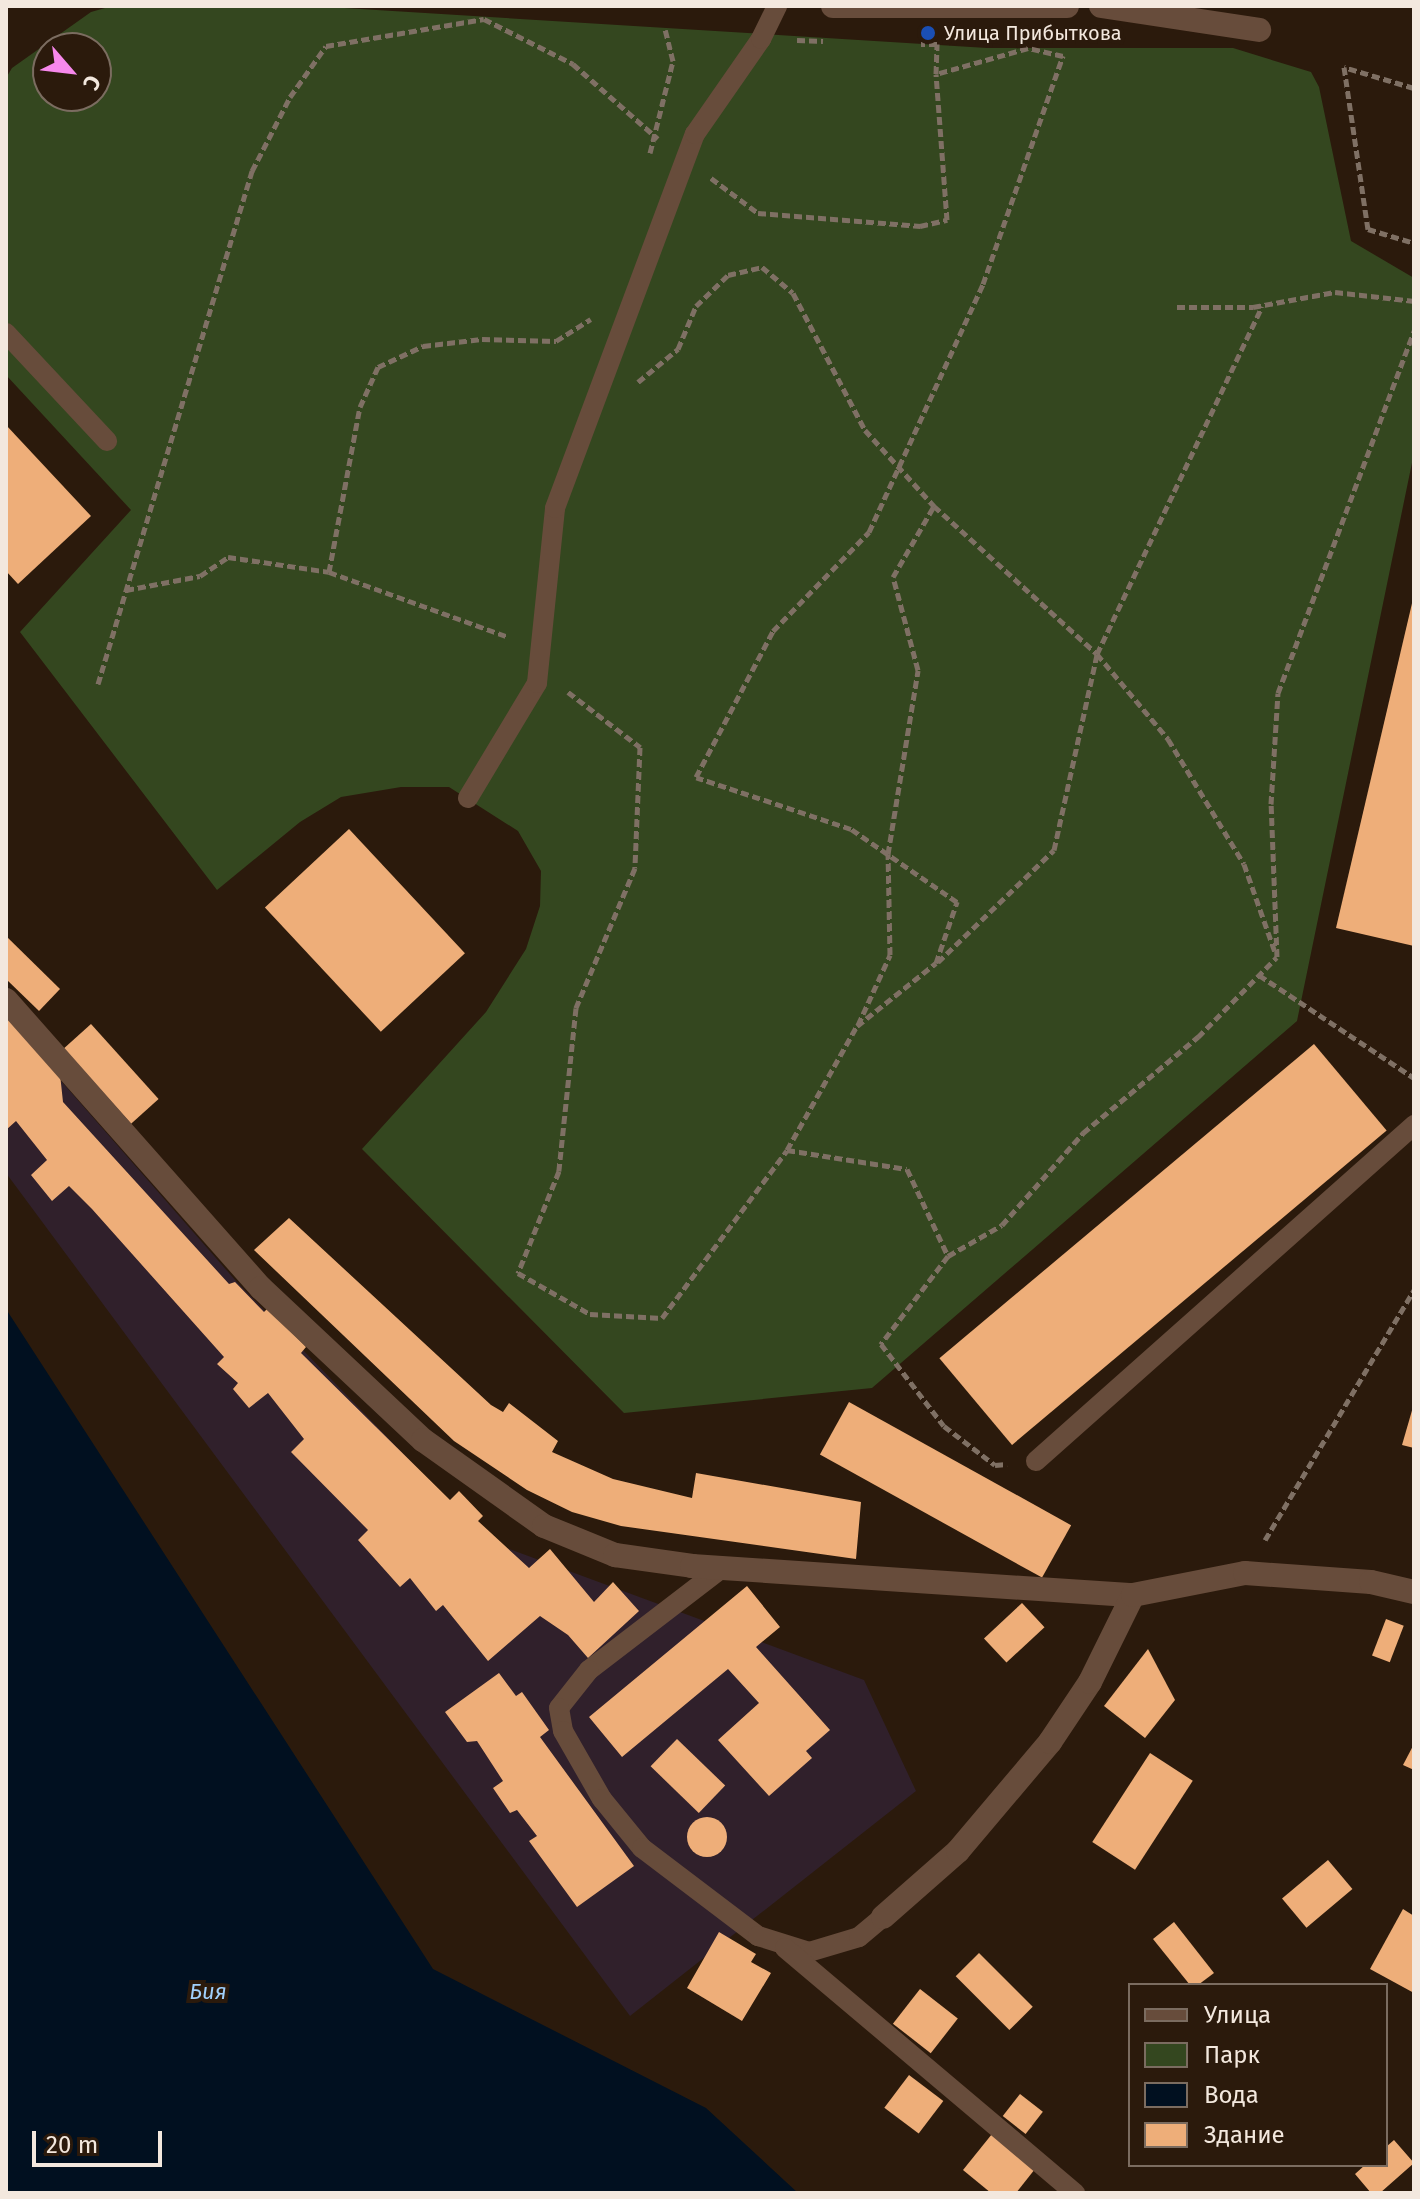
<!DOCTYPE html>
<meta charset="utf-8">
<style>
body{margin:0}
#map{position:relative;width:1420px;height:2199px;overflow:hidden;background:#2b1a0c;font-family:"Fira Sans",sans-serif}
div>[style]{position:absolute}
.industrial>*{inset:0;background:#30202b}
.green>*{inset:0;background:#34471f}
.water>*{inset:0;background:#011020}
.building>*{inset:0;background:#eeae79;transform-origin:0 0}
.round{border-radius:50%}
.path>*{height:5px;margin-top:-2.5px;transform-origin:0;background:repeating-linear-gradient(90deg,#7f7064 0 8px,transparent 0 12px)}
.service>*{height:20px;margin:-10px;padding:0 10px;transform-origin:10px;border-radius:10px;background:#674c3b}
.minor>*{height:24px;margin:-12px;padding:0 12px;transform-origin:12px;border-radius:12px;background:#674c3b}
.tertiary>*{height:24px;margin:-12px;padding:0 12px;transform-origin:12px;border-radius:12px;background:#674c3b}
.dots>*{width:22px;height:22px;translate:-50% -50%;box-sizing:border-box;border:4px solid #2b1a0c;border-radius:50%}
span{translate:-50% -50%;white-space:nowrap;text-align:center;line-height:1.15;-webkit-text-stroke:8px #2b1a0c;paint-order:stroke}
.poi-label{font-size:20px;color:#f3e8de}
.left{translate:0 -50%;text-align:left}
.water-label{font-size:22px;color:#a0d0fc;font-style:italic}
.frame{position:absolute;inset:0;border:8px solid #f3e8de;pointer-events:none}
.legend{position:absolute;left:1128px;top:1983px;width:260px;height:184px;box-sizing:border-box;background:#2b1a0c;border:2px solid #7b6c60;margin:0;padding:10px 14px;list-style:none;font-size:24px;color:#f3e8de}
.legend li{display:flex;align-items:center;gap:16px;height:40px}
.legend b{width:40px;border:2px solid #7b6c60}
.north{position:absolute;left:32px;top:32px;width:80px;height:80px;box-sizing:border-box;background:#2b1a0c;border:2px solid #7b6c60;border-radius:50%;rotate:118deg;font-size:22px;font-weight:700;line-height:32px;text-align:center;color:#f3e8de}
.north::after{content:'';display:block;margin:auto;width:28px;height:36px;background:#f788ec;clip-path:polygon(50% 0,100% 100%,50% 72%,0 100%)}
.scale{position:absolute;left:32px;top:2131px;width:130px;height:36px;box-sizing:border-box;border:4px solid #f3e8de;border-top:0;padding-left:10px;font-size:24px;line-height:28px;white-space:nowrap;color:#f3e8de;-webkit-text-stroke:6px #2b1a0c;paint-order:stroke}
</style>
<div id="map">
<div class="industrial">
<div style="clip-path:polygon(6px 1018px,236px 1281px,488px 1541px,864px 1680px,916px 1791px,630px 2016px,6px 1173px)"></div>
</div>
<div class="green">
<div style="clip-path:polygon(evenodd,112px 6px,312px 6px,987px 48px,1233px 48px,1311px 72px,1319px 87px,1351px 241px,1414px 278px,1414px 453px,1297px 1021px,872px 1388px,624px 1413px,362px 1149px,486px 1012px,526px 949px,540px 906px,541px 871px,518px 831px,449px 787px,401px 787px,341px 797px,300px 822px,217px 890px,20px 632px,131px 510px,6px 375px,6px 78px,12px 68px,91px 12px,112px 6px,48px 48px,96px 48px,96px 96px,48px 96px,48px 48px)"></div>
</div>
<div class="water">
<div style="clip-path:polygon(6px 1309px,433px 1969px,706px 2108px,798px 2193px,6px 2193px)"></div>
</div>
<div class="building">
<div style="clip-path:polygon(6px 425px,91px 516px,18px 584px,6px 571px)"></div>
<div style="clip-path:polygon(1413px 599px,1414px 599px,1414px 946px,1336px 928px)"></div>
<div style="left:349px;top:829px;width:170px;height:115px;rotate:47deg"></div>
<div style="clip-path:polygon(6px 936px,60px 989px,39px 1011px,6px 979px)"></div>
<div style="clip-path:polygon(6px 1011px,60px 1074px,63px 1102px,229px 1284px,235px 1282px,264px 1312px,268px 1308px,306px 1347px,301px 1353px,450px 1500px,459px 1491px,483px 1516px,478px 1521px,529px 1568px,550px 1549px,594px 1602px,613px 1582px,639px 1611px,588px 1658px,568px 1635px,540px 1616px,488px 1661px,443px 1605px,436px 1611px,410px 1578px,400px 1587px,358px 1540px,368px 1530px,291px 1452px,304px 1439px,268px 1393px,249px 1408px,233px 1389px,238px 1383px,217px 1364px,224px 1357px,92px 1209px,69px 1186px,52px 1201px,31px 1175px,47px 1160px,16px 1121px,6px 1130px)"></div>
<div style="left:91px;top:1024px;width:101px;height:37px;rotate:48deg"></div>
<div style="left:1314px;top:1044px;width:113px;height:489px;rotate:50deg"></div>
<div style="clip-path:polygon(289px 1218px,491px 1405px,503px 1412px,509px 1403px,558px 1441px,552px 1452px,613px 1479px,692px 1498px,696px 1473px,861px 1502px,856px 1559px,621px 1526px,572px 1512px,527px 1490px,454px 1441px,254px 1250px)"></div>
<div style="left:849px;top:1402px;width:254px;height:60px;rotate:29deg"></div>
<div style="clip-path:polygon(1413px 1407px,1414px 1407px,1414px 1448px,1402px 1445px)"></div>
<div style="clip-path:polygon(747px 1586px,780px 1627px,756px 1647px,830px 1730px,806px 1751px,812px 1758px,769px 1796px,718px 1740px,759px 1703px,728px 1669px,622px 1757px,589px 1717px)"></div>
<div style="left:1022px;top:1603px;width:33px;height:52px;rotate:47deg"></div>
<div style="left:1386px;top:1619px;width:19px;height:39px;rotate:21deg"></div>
<div style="clip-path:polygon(1148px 1649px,1175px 1700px,1145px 1738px,1104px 1706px)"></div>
<div style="clip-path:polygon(499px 1673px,516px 1696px,522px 1692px,549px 1730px,540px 1737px,634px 1866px,577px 1907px,529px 1841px,537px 1836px,517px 1810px,510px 1813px,493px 1788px,503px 1781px,477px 1741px,467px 1742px,445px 1712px)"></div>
<div style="left:677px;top:1739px;width:67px;height:38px;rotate:44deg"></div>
<div style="clip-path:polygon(1414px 1744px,1414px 1770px,1403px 1765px)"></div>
<div style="left:1150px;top:1753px;width:51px;height:106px;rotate:33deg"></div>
<div class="round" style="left:687px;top:1817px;width:40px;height:40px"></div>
<div style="left:1328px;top:1860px;width:38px;height:60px;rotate:50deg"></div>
<div style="clip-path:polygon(1403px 1909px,1414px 1916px,1414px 1993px,1370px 1969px)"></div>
<div style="clip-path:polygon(1174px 1922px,1214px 1973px,1198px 1985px,1190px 1985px,1153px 1939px)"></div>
<div style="clip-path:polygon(719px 1932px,756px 1954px,751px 1962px,771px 1973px,742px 2021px,687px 1988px)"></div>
<div style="left:979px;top:1953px;width:76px;height:33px;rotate:45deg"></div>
<div style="left:920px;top:1989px;width:48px;height:44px;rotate:38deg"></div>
<div style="left:909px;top:2075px;width:43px;height:41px;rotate:37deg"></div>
<div style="left:1020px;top:2094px;width:29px;height:28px;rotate:38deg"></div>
<div style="clip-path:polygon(992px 2134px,1035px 2169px,1016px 2193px,991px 2193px,963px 2170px)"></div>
<div style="clip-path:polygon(1394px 2140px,1414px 2163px,1380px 2193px,1371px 2193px,1355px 2174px,1365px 2165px,1386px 2165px,1386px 2147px)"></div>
</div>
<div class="path">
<div style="left:797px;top:40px;width:26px;rotate:2deg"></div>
<div style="left:1414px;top:88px;width:73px;rotate:-163.3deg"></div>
<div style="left:1344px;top:67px;width:164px;rotate:81.6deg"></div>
<div style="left:1368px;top:229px;width:48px;rotate:16.9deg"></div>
<div style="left:650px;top:153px;width:95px;rotate:-76deg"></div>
<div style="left:673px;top:61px;width:32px;rotate:-104deg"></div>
<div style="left:711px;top:178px;width:59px;rotate:36.7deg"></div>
<div style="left:758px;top:213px;width:163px;rotate:4.6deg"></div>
<div style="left:920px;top:226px;width:28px;rotate:-13deg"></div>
<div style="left:947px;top:220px;width:146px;rotate:-94.3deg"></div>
<div style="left:1177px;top:307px;width:76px"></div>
<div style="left:1253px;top:307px;width:83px;rotate:-10.4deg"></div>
<div style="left:1335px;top:292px;width:80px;rotate:6.5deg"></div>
<div style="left:638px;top:382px;width:52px;rotate:-39.5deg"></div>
<div style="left:678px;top:349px;width:47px;rotate:-67.3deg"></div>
<div style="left:696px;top:306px;width:45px;rotate:-44.1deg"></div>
<div style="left:728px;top:275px;width:35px;rotate:-13deg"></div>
<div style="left:762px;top:267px;width:40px;rotate:40deg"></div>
<div style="left:793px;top:293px;width:155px;rotate:62.3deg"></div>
<div style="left:865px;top:430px;width:103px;rotate:47.8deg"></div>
<div style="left:329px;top:572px;width:168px;rotate:-79.4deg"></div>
<div style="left:360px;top:407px;width:44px;rotate:-65.8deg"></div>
<div style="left:378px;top:367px;width:50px;rotate:-25deg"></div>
<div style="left:423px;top:346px;width:59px;rotate:-6.8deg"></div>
<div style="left:482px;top:339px;width:74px;rotate:1.5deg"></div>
<div style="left:556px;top:341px;width:41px;rotate:-32.2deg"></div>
<div style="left:126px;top:590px;width:75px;rotate:-10.7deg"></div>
<div style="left:200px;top:576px;width:34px;rotate:-34deg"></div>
<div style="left:228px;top:557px;width:102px;rotate:8.4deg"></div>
<div style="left:329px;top:572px;width:191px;rotate:19.9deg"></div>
<div style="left:98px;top:684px;width:536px;rotate:-73.29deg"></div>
<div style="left:252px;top:171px;width:83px;rotate:-62.8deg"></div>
<div style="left:290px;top:97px;width:62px;rotate:-54.8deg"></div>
<div style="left:326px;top:46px;width:160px;rotate:-9.7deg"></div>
<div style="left:484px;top:19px;width:100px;rotate:26.8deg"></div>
<div style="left:573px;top:64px;width:113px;rotate:41.4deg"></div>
<div style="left:568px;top:692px;width:91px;rotate:37.4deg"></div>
<div style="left:640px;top:747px;width:121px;rotate:92.4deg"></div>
<div style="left:635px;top:868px;width:152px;rotate:112.9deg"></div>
<div style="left:576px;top:1008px;width:164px;rotate:96deg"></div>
<div style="left:559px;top:1171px;width:110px;rotate:111.9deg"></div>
<div style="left:518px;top:1273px;width:83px;rotate:29.7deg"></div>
<div style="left:590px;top:1314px;width:72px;rotate:3.2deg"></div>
<div style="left:662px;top:1318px;width:209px;rotate:-53.3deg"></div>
<div style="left:787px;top:1150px;width:142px;rotate:-60.6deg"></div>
<div style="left:857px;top:1026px;width:101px;rotate:-38.6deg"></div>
<div style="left:936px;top:963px;width:65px;rotate:-71deg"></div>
<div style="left:957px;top:902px;width:129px;rotate:-145.4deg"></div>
<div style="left:851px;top:829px;width:163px;rotate:-161.5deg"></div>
<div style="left:696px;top:777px;width:165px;rotate:-62.2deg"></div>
<div style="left:773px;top:631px;width:138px;rotate:-45.9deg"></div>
<div style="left:869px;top:532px;width:273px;rotate:-65.3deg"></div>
<div style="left:983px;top:284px;width:242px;rotate:-70.7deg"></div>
<div style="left:1063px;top:56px;width:36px;rotate:-167deg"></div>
<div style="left:1028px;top:48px;width:96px;rotate:164.2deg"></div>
<div style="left:936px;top:74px;width:30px;rotate:-88deg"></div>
<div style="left:937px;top:44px;width:16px;rotate:180deg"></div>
<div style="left:938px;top:962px;width:161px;rotate:-44deg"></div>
<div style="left:1054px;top:850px;width:201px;rotate:-77.6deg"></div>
<div style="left:1097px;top:654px;width:385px;rotate:-64.6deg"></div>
<div style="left:1259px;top:975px;width:186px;rotate:33.6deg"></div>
<div style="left:858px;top:1025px;width:77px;rotate:-65.4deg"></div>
<div style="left:890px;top:955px;width:101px;rotate:-91.1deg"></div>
<div style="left:888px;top:854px;width:186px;rotate:-80.7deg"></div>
<div style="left:918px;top:670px;width:96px;rotate:-105deg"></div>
<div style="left:893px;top:577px;width:82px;rotate:-60deg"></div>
<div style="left:934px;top:506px;width:220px;rotate:42.2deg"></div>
<div style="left:1097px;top:654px;width:111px;rotate:50.1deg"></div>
<div style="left:1168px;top:739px;width:146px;rotate:58.7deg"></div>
<div style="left:1244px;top:864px;width:93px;rotate:70.6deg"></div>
<div style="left:787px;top:1150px;width:121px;rotate:9deg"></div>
<div style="left:907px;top:1169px;width:96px;rotate:64.8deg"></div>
<div style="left:948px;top:1256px;width:62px;rotate:-29.9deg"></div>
<div style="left:1002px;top:1225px;width:123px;rotate:-48.6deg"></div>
<div style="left:1083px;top:1133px;width:150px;rotate:-39.9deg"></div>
<div style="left:1198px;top:1037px;width:112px;rotate:-45.4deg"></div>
<div style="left:1277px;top:957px;width:153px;rotate:-92.2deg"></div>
<div style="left:1271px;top:804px;width:111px;rotate:-86.4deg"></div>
<div style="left:1278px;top:693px;width:387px;rotate:-69.4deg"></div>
<div style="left:948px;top:1256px;width:111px;rotate:127.3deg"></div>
<div style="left:881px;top:1344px;width:103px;rotate:52.5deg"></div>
<div style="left:944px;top:1426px;width:64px;rotate:37.4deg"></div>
<div style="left:995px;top:1465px;width:12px;rotate:-5deg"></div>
<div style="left:1265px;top:1540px;width:291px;rotate:-59.2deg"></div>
</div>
<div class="service">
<div style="left:6px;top:333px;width:148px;rotate:46.9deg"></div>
<div style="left:468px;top:798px;width:134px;rotate:-59deg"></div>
<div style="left:537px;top:683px;width:176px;rotate:-84.1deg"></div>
<div style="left:555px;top:508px;width:399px;rotate:-69.5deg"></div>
<div style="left:695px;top:134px;width:116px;rotate:-55.2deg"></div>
<div style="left:761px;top:39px;width:37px;rotate:-64deg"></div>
<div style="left:1036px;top:1461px;width:506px;rotate:-41.63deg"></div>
<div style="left:722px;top:1568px;width:168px;rotate:142.5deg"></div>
<div style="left:589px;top:1670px;width:48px;rotate:128.3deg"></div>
<div style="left:559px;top:1708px;width:23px;rotate:80deg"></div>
<div style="left:563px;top:1731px;width:78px;rotate:60.2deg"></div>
<div style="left:602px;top:1799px;width:63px;rotate:50.8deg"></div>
<div style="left:642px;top:1848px;width:146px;rotate:37.2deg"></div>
<div style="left:758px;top:1936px;width:53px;rotate:17.4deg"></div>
<div style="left:809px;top:1952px;width:52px;rotate:-16.7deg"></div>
<div style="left:859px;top:1937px;width:31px;rotate:-40deg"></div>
<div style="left:785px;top:1948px;width:380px;rotate:40.2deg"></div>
</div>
<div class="minor">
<div style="left:6px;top:1000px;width:385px;rotate:48.5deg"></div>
<div style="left:261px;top:1288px;width:222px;rotate:43.2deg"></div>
<div style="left:423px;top:1440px;width:148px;rotate:35.4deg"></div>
<div style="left:544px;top:1526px;width:77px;rotate:22.2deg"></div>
<div style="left:615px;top:1555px;width:78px;rotate:8.1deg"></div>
<div style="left:692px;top:1566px;width:442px;rotate:3.8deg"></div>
<div style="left:883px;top:1917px;width:100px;rotate:-41.3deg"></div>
<div style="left:958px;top:1851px;width:143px;rotate:-49.8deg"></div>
<div style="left:1050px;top:1742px;width:72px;rotate:-56.3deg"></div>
<div style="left:1090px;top:1682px;width:97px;rotate:-63.7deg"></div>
<div style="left:1133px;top:1595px;width:114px;rotate:-11.1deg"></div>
<div style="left:1245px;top:1573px;width:126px;rotate:4.1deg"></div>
<div style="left:1371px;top:1582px;width:44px;rotate:13.1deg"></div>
</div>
<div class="tertiary">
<div style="left:833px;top:6px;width:234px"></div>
<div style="left:1101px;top:6px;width:160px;rotate:8.6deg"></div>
</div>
<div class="dots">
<div style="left:928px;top:33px;background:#1a4fb4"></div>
</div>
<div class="poi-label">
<span class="left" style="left:944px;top:33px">Улица Прибыткова</span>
</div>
<div class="water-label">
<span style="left:208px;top:1992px">Бия</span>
</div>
<div class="frame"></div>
<ul class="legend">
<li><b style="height:10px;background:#674c3b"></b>Улица</li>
<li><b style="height:22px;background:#34471f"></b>Парк</li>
<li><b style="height:22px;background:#011020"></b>Вода</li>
<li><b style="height:22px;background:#eeae79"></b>Здание</li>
</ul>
<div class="north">С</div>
<div class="scale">20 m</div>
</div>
